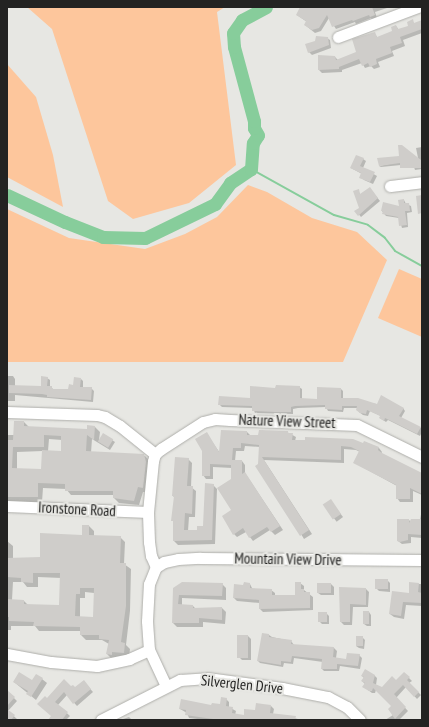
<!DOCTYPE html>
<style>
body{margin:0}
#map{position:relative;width:429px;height:727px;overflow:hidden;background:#e7e7e3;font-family:"PT Sans Narrow",sans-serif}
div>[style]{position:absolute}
.green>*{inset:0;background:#fdc69c}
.shadow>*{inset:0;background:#0003;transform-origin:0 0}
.stream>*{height:2px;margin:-1px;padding:0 1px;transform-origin:1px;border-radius:1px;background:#87cd9b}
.river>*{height:13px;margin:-6.5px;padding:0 6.5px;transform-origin:6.5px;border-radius:6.5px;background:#87cd9b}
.building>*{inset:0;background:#cfcdca;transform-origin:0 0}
.roads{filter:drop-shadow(0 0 1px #aeaeaa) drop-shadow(0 0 1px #aeaeaa)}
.minor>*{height:11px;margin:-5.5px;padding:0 5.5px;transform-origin:5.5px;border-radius:5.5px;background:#fff}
span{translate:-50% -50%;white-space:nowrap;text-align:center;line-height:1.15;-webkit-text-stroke:4px #e7e7e3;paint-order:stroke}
.street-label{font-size:15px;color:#232322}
.frame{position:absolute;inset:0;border:8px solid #232322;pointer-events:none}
</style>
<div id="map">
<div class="green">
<div style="clip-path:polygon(27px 7px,225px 7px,217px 12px,236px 165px,189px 203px,133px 219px,108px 201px,52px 29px)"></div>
<div style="clip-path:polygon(7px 64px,36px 97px,53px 155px,63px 207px,7px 177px)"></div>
<div style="clip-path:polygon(248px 185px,267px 192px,312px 218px,357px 232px,387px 260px,343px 362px,7px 362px,7px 209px,69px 238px,145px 249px,185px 234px,217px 217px)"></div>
<div style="clip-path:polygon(399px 269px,422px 279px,422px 337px,378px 318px)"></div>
</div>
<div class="shadow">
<div style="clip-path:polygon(301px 7px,390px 7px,375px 12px,377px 18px,373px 20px,371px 18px,356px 24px,355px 22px,336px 29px,329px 18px,321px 31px,315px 33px,305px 25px,307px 22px,297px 15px)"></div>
<div style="clip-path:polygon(412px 21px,415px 24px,422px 21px,422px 33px,403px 40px,405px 46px,392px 51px,394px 56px,378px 62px,380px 67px,374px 69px,371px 66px,365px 68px,362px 63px,342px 70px,342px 72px,322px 73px,319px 70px,335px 57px,338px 60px,357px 53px,374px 33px,378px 38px,394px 32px,396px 26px,399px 30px,410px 26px)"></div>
<div style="clip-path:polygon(327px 38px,330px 40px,331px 48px,312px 55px,309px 52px)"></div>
<div style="clip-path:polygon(422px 147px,422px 169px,415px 170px,414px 167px,403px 168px,401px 165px,381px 167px,379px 166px,418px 158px,416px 148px)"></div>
<div style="clip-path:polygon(363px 159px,366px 161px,363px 168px,377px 176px,373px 184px,364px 180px,362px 178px,362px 174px,351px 168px)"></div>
<div style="clip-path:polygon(358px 191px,361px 195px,372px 191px,380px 201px,361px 217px,356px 211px,360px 208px)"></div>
<div style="clip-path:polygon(404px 200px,406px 204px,411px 206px,412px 212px,407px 213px,408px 227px,402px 228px,399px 218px,386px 216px,382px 211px,400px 207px)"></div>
<div style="clip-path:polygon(7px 376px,13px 376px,15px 379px,15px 386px,42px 387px,47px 378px,50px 380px,50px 387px,55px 390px,69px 390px,81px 379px,83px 381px,83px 388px,91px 388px,94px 391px,93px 402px,15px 395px,15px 401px,7px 401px)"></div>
<div style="clip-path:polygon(299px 387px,302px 389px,302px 399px,318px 400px,318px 388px,341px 389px,343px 391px,343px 399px,403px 408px,405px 411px,401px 418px,421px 428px,422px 432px,420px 436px,388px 420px,386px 422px,380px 418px,381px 416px,370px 411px,368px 416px,363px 415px,359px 412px,357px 408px,344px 408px,343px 412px,328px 411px,326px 407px,298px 408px,293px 409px,293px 414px,255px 413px,253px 408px,222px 407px,219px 404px,251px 399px,276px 389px)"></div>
<div style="clip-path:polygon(evenodd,24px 422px,29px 427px,88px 430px,95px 427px,100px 432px,99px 440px,112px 440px,115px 442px,110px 450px,92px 439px,91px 453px,145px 456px,150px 461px,148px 492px,143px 492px,139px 505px,119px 503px,114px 498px,114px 495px,71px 495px,66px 489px,43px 488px,42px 502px,7px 502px,7px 435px,15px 435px,24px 422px,49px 439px,62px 440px,62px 452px,48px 451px,49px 439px,24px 422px,43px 451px,42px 470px,17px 469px,17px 452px,43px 451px)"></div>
<div style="clip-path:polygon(247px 432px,251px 436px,259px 436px,287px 432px,296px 437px,295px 441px,363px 445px,365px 442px,379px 448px,382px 452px,381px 454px,422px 474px,422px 495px,413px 491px,413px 502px,400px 502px,397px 498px,397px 486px,355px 463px,360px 452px,356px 450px,344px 449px,344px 463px,264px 460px,312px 534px,304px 539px,259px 464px,260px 447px,245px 446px,244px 451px,236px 451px,235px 461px,242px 461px,245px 465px,245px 473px,283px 530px,275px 535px,270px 530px,253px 541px,246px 532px,237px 537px,234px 534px,232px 468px,213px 467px,213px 479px,206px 479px,203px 475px,206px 433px,220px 453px)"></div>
<div style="clip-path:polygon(188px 459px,192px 463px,191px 487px,196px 491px,195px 517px,189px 517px,188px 531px,198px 531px,204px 527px,213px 485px,217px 489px,215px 544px,178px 545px,174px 541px,175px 498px,173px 496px)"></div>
<div style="left:331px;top:501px;width:20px;height:8px;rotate:53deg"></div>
<div style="clip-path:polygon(422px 509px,422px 538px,411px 537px,411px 543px,402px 544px,398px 541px,409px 520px,411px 522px,420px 520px)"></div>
<div style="clip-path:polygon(evenodd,89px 526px,94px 531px,94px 537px,120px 537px,125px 542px,124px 564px,131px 569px,130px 611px,126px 645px,130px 649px,129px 657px,112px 659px,107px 654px,109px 644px,102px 640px,86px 640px,81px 635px,81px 631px,39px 631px,35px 626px,11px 626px,11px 630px,7px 630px,7px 541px,13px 546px,13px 559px,41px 558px,83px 536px,89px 526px,38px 577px,61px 578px,60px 606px,28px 605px,24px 601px,12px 600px,13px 582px,23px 582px,27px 587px,38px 587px,38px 577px,89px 526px,85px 592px,94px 593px,94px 618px,80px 617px,80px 598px,85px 598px,85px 592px)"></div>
<div style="clip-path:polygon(387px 580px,390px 583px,390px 592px,379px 591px,376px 588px)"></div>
<div style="clip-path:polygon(300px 583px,304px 586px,304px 590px,313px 597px,313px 610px,263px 612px,260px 609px,260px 603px,237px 601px,234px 598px,244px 586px,250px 584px,253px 590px,271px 590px,275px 593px,275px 596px,296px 596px)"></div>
<div style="clip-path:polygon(222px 584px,226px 588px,226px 600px,182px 598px,182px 605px,193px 606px,196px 609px,222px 608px,226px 612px,225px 624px,203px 622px,203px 627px,177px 627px,173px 623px,174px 589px)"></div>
<div style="clip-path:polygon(331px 584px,334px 587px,334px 595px,321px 595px,318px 593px)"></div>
<div style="clip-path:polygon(410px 584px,422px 584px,422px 606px,406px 605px,404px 619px,394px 617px,390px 614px,410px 594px)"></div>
<div style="clip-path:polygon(340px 588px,366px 589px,369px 592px,368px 607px,353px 607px,352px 625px,344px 625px,341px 622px)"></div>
<div style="clip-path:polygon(369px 612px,371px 615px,371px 626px,367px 626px,364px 624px)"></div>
<div style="clip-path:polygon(326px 613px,329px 616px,329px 624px,322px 624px,319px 621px)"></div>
<div style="clip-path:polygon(269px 635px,272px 637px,291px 641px,294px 645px,334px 648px,337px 651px,336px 658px,347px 660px,359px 655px,362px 658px,360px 669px,340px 666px,339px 671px,324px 671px,322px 669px,323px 662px,294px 658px,293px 664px,284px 663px,283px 667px,260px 663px,258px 661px)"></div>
<div style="clip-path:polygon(248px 636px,251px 639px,251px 660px,242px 660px,239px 657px)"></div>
<div style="clip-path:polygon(362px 637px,365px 640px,364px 649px,359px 648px,356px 646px)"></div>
<div style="clip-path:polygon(404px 673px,412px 681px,409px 683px,421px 695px,417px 699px,406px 687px,396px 698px,408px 711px,399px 720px,385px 720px,393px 715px,392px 706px,376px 690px,375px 693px,372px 693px,364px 687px,365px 684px,362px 681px,364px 678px,362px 676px,374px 675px,377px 678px,376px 685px,382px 688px,396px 681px)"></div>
<div style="clip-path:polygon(42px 679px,47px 683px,36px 700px,14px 682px,32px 682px)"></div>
<div style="clip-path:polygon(86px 684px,93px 692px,77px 706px,67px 695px,58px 705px,70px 716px,66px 720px,49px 720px,52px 716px,47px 699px,71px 687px,75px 688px)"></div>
<div style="clip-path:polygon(7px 691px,17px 701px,8px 711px,17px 719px,16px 720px,7px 720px)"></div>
<div style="clip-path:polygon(226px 699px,229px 702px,229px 707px,236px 711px,235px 715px,244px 716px,271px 706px,274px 709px,273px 714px,303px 720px,205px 720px,189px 718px,187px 713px,180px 709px,221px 705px)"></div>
<div style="clip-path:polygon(129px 717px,132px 720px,124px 720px,123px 719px)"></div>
</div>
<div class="stream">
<div style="left:251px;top:169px;width:95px;rotate:29deg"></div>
<div style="left:334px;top:215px;width:35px;rotate:16deg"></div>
<div style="left:368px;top:225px;width:21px;rotate:37deg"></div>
<div style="left:385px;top:238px;width:16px;rotate:52deg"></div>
<div style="left:395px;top:251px;width:31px;rotate:29deg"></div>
</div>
<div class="river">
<div style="left:7px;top:195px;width:64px;rotate:25deg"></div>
<div style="left:65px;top:222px;width:41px;rotate:21.5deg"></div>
<div style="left:103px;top:237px;width:42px;rotate:1.4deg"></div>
<div style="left:145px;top:238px;width:78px;rotate:-25.9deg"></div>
<div style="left:215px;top:204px;width:26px;rotate:-54deg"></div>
<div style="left:230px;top:183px;width:25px;rotate:-34deg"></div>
<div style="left:251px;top:169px;width:26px;rotate:-86deg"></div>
<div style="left:253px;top:143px;width:9px;rotate:-58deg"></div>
<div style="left:258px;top:135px;width:8px;rotate:-120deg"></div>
<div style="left:254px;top:128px;width:7px;rotate:-90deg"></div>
<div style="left:254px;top:121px;width:77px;rotate:-105.1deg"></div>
<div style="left:234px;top:47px;width:14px;rotate:-94deg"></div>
<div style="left:233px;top:33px;width:16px;rotate:-55deg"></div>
<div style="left:242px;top:20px;width:27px;rotate:-28deg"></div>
</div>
<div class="building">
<div style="clip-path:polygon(300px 7px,372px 7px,375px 15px,370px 17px,369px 15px,353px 21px,352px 20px,332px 27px,327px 15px,319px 28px,312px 30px,304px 25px,306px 21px,296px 15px)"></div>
<div style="clip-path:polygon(413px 19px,414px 23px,422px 20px,422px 29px,400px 37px,402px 43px,390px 47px,392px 53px,376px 59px,377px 64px,370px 67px,368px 63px,362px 66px,359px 59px,339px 67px,339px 69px,318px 70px,318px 55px,335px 56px,336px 60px,356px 52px,352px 39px,375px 32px,377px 37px,392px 31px,391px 27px,396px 25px,398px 29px,408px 26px,407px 22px)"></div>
<div style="clip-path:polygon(316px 36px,328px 37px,329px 45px,308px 53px,305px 44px,315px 41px)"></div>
<div style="clip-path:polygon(398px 145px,402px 145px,421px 160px,422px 168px,400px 168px,400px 163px,379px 166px,377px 158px,399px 156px)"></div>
<div style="clip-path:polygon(356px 155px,364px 158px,360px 166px,375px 172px,370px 182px,359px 178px,361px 173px,350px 168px)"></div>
<div style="clip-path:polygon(370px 187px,378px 198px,358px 216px,354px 211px,359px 208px,353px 191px,359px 189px,360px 194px)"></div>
<div style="clip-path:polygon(422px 195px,422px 213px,418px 214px,416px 196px)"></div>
<div style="clip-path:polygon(404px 199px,404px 203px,409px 203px,410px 211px,405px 211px,407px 225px,399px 226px,398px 217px,382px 214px,383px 211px,381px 211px,383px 202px,399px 206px,398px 200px)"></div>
<div style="clip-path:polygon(41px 376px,48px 377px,47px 386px,52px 386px,52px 389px,68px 389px,69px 384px,73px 385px,74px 377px,81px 378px,80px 387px,92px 387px,91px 400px,47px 397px,47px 395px,42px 394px,9px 393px,9px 385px,41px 386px)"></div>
<div style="clip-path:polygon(276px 385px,300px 386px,300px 398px,317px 399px,317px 387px,341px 388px,341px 398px,358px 398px,377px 404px,381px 395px,404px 408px,399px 416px,421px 427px,417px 434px,385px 418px,384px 421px,379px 418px,380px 416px,367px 410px,366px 414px,360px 413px,356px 410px,357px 406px,342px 406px,342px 410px,325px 409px,325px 405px,295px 406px,291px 407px,291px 412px,275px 412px,252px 411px,252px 406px,218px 405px,219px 396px,250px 398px,250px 386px,275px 388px)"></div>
<div style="clip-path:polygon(evenodd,14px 421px,24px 421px,24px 426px,87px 429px,87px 425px,95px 426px,94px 440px,87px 435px,86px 451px,144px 454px,146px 462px,143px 488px,138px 487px,134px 501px,113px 498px,113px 491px,65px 491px,65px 484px,38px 483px,38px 497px,7px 497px,7px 440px,13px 440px,14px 421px,44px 435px,61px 436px,61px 451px,42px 450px,41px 469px,12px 468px,13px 447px,44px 447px,44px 435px)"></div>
<div style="clip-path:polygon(221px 430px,247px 431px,247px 435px,258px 435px,259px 430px,288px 431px,288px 433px,293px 433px,292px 440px,305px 440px,305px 437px,353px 439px,363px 443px,364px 441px,379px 447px,378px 450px,382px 453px,422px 473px,422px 494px,410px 488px,410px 499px,396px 499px,396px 485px,353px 463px,359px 451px,351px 447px,341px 446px,341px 460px,262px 457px,309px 530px,300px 536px,255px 466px,258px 464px,259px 445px,241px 443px,241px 448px,233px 448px,232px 460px,242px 460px,242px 474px,245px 472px,280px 526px,271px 532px,267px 527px,249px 538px,243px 528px,233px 535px,222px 516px,231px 510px,217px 488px,231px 479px,231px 465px,210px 464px,210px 476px,202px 476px,202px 451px,195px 439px,207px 432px,219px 452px)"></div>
<div style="left:103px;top:433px;width:12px;height:10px;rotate:31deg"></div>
<div style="clip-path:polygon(175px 457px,189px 458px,187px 486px,193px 486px,192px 514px,185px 513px,184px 530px,197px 530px,197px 526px,203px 526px,205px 483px,214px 484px,212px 540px,173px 541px,173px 521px,171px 521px,174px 496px,172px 496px)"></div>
<div style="left:331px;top:499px;width:18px;height:10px;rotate:56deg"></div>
<div style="clip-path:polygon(397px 519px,409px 519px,409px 523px,411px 519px,422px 519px,422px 535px,408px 534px,408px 540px,400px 542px,397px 541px)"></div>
<div style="clip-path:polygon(evenodd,82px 525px,89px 525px,89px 535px,121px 536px,120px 563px,126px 563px,126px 606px,121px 642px,125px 643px,124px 653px,112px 652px,112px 655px,106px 654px,109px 640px,99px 639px,99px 635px,80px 635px,80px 627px,33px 626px,34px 622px,9px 621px,9px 617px,7px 617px,7px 599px,24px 600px,24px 604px,59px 605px,60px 573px,33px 573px,33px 583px,21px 582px,21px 578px,7px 577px,7px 558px,40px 557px,40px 533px,82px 535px,82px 525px,80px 588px,94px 588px,93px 617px,75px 616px,76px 594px,80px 594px,80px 588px)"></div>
<div style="left:375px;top:579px;width:13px;height:10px"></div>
<div style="clip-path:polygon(182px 582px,223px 583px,222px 596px,179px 595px,178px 604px,193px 605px,193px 608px,222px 607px,222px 620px,199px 618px,199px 623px,172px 623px,173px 588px)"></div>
<div style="clip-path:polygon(244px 582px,250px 583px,250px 588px,272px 589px,272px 595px,295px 595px,295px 582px,301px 582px,301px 589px,304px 589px,304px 592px,310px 592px,310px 608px,259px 609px,259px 600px,233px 598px,234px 584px,243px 585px)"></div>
<div style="clip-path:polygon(409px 582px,419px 583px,418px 592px,422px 593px,422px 603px,403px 602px,401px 616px,389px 614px,392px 591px,409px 593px)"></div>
<div style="left:317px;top:583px;width:14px;height:10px"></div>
<div style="clip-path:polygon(339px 587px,366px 588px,366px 605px,350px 604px,350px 622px,340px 622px)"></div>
<div style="left:363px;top:611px;width:6px;height:13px"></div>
<div style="left:318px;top:612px;width:9px;height:10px"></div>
<div style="clip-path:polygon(262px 633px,269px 634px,269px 637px,292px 640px,291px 644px,334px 647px,333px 657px,346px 659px,347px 653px,360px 654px,358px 666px,337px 664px,337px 669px,321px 669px,322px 659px,292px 656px,291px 662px,281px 661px,281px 665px,257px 661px)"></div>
<div style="left:237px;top:635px;width:11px;height:23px"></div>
<div style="left:356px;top:636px;width:7px;height:10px"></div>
<div style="clip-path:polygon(365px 669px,375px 675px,373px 683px,382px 687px,392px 676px,396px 680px,404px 672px,410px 677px,407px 680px,419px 692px,414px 697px,403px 685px,394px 694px,406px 707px,395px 719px,388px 709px,391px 706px,373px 688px,372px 691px,369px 691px,362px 687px,365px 683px,361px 681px,364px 677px,361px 676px)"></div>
<div style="clip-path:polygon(19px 672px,32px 680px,36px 674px,43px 678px,31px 697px,26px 694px,28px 691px,13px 682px)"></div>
<div style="clip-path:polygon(64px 679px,71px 686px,73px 685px,75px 687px,84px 680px,91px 689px,73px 704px,64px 692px,55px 702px,68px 712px,62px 720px,48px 720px,51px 716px,37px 704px,45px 696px,47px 698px)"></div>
<div style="clip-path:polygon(7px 690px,15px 697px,7px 706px)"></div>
<div style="clip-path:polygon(221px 697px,227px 698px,226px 706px,233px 707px,232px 713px,244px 715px,244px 709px,255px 710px,256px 703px,263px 704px,271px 705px,270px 713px,296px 716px,295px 720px,220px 720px,185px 715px,186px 710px,179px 709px,181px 699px,211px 705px,212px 703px,220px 704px)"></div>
<div style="clip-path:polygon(7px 709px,15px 715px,11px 720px,7px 720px)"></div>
</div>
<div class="roads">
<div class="minor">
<div style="left:338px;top:37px;width:85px;rotate:-20.6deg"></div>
<div style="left:390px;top:186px;width:32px;rotate:-7deg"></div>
<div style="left:7px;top:412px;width:90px;rotate:1.9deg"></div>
<div style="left:97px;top:415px;width:8px;rotate:14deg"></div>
<div style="left:105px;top:417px;width:17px;rotate:31deg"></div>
<div style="left:120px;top:426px;width:45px;rotate:38.7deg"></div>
<div style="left:7px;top:506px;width:141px;rotate:2.4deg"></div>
<div style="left:156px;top:567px;width:9px;rotate:-32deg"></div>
<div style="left:164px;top:562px;width:14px;rotate:-12deg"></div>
<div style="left:178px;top:559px;width:22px;rotate:-3deg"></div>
<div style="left:200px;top:558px;width:222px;rotate:0.5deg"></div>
<div style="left:7px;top:654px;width:45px;rotate:10.3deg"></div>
<div style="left:51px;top:662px;width:46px;rotate:5deg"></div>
<div style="left:97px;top:666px;width:33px;rotate:-12deg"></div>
<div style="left:129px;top:659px;width:22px;rotate:-24deg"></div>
<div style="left:166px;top:686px;width:40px;rotate:-115deg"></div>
<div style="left:149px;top:650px;width:29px;rotate:-94deg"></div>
<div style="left:147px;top:621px;width:37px;rotate:-87deg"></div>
<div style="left:149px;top:584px;width:18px;rotate:-68deg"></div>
<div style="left:156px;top:567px;width:12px;rotate:-114deg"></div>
<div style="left:151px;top:556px;width:14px;rotate:-98deg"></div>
<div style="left:149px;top:542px;width:30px;rotate:-92deg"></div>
<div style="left:148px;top:512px;width:51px;rotate:-84.4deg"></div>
<div style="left:153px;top:461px;width:7px;rotate:-74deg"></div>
<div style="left:155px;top:454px;width:8px;rotate:-40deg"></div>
<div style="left:161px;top:449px;width:50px;rotate:-32.7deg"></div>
<div style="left:203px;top:422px;width:12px;rotate:-14deg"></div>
<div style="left:215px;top:419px;width:15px;rotate:4deg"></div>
<div style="left:230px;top:420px;width:127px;rotate:2.3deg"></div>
<div style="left:357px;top:425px;width:72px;rotate:26.2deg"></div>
<div style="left:101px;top:720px;width:89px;rotate:-26.9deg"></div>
<div style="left:180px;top:680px;width:27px;rotate:-4deg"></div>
<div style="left:207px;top:678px;width:76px;rotate:7.6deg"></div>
<div style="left:282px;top:688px;width:47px;rotate:11.1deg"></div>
<div style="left:328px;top:697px;width:21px;rotate:28deg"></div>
<div style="left:347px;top:707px;width:18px;rotate:45deg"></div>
</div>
</div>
<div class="street-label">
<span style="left:287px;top:421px;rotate:2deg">Nature View Street</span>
<span style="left:77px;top:509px;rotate:3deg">Ironstone Road</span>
<span style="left:288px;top:559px;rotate:1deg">Mountain View Drive</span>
<span style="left:242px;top:684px;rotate:6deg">Silverglen Drive</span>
</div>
<div class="frame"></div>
</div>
